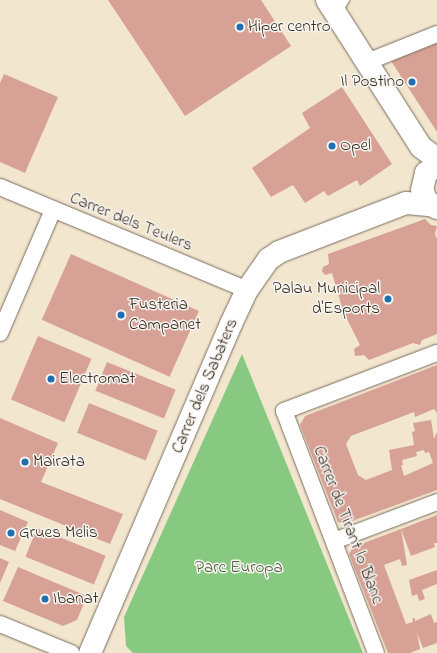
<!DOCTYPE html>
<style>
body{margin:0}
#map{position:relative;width:437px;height:653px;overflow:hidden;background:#f2e6cf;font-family:"Indie Flower",sans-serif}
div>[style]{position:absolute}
.green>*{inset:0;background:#88c981}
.building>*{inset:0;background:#d7a196;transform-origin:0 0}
.roads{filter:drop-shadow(0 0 1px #7b6c5c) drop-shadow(0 0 1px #7b6c5c)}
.lane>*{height:8px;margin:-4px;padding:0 4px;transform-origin:4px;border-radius:4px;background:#fff}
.street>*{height:16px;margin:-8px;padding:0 8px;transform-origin:8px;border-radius:8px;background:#fff}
.secondary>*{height:22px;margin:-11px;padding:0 11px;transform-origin:11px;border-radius:11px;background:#fff}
.dots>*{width:11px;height:11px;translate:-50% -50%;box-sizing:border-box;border:2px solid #f6f6f2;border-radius:50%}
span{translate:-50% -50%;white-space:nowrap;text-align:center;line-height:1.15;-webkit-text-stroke:3px #f6f6f2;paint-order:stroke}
.poi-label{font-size:17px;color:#3b2a1e}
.left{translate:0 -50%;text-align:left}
.right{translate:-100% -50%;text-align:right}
.street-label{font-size:17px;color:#3b2a1e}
.park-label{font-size:17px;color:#525a3c}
</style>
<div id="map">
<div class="green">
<div style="clip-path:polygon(242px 354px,363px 653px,133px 653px,126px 646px,124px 617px)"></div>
</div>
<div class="building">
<div style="clip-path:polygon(108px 0,261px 0,291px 46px,185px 116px)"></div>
<div style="clip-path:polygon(437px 43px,437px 132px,391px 61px)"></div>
<div style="clip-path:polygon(4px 74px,58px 97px,25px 173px,0 162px,0 83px)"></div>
<div style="clip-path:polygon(342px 87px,392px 164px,360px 186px,357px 180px,328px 196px,324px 191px,305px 203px,293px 185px,271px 197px,252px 168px,310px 128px,302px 113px)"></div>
<div style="clip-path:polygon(425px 219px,431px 225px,437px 226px,435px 234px,437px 239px,437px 334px,422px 340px,420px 345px,413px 343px,369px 360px,364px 355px,355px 356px,354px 349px,360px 345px,343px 311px,332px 273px,325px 275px,322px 271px,323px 267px,329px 264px,328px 254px)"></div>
<div style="left:71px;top:254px;width:140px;height:72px;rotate:24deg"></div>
<div style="left:38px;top:336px;width:58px;height:69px;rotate:23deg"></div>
<div style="left:107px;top:362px;width:74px;height:31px;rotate:22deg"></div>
<div style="clip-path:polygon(evenodd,437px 365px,437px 413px,434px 409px,415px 417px,414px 412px,351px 436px,346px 444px,358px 475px,366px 480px,392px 470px,389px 450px,414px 445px,412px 432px,415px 431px,413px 423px,431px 420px,434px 439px,437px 432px,437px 490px,344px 524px,338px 522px,300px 425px,305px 416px,437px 365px,424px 450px,425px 453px,429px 452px,433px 463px,404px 476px,401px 465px,403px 465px,402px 460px,417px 456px,416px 452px,424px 450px)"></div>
<div style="left:89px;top:403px;width:74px;height:32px;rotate:22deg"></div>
<div style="clip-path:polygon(0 418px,58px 443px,41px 482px,123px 514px,110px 544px,0 499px)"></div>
<div style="clip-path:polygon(0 510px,28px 522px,15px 551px,0 545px)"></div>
<div style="clip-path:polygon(437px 515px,437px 543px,434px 543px,435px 547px,411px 556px,401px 529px)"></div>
<div style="left:37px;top:528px;width:74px;height:31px;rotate:22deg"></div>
<div style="clip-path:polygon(401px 529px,407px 565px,402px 566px,400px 559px,384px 565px,406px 624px,413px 622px,412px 619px,415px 618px,415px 621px,431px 614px,434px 623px,437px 622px,437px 643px,423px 648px,417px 633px,420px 649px,410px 653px,388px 653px,349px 554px,353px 547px)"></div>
<div style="clip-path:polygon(0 558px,9px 562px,0 583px)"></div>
<div style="clip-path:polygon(18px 567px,87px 596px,77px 620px,63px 626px,3px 601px)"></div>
<div style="clip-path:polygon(437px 570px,437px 584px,422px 590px,425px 599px,419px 601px,417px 594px,412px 596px,409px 580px)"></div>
</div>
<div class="roads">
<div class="lane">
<div style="left:338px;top:12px;width:14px;rotate:-60deg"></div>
</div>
<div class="street">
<div style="left:367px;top:62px;width:75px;rotate:-21.8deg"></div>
<div style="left:0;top:187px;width:268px;rotate:22.6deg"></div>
<div style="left:0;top:333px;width:134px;rotate:-66.7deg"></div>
<div style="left:334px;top:541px;width:110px;rotate:-20.7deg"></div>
<div style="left:0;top:624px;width:77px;rotate:22.2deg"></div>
<div style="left:376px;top:653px;width:259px;rotate:-110.8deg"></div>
<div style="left:284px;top:411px;width:164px;rotate:-20.8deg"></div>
</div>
<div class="secondary">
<div style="left:327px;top:0;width:174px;rotate:57.4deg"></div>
<div style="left:421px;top:147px;width:20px;rotate:37deg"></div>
<div style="left:437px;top:166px;width:13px;rotate:148deg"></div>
<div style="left:426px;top:173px;width:17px;rotate:103deg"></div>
<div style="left:422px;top:190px;width:12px;rotate:66deg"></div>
<div style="left:427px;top:201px;width:12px;rotate:35deg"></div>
<div style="left:90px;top:653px;width:358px;rotate:-66.8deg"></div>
<div style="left:231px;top:324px;width:38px;rotate:-65deg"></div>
<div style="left:247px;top:290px;width:38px;rotate:-55deg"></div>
<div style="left:269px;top:259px;width:12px;rotate:-35deg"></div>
<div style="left:279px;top:252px;width:136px;rotate:-21.1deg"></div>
<div style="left:406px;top:203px;width:25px;rotate:5deg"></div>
</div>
</div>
<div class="dots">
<div style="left:240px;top:27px;background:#1f6fb2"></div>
<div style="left:412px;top:82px;background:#1f6fb2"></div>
<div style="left:332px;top:146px;background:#1f6fb2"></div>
<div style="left:388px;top:299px;background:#1f6fb2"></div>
<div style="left:121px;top:315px;background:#1f6fb2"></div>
<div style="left:51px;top:379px;background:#1f6fb2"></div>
<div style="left:25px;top:462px;background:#1f6fb2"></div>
<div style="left:11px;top:533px;background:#1f6fb2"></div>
<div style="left:45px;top:599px;background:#1f6fb2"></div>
</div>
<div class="poi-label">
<span class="left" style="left:248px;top:27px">Hiper centro</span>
<span class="right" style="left:404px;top:82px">Il Postino</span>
<span class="left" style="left:340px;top:146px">Opel</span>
<span class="right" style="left:380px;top:299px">Palau Municipal<br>d'Esports</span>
<span class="left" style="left:129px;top:315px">Fusteria<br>Campanet</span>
<span class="left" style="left:59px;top:379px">Electromat</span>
<span class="left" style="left:33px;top:462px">Mairata</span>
<span class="left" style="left:19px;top:533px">Grues Melis</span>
<span class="left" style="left:53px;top:599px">Ibanat</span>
</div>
<div class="street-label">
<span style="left:131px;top:222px;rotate:22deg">Carrer dels Teulers</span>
<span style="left:205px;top:386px;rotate:-67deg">Carrer dels Sabaters</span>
<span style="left:348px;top:525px;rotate:69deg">Carrer de Tirant lo Blanc</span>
</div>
<div class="park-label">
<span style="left:239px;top:568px">Parc Europa</span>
</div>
</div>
